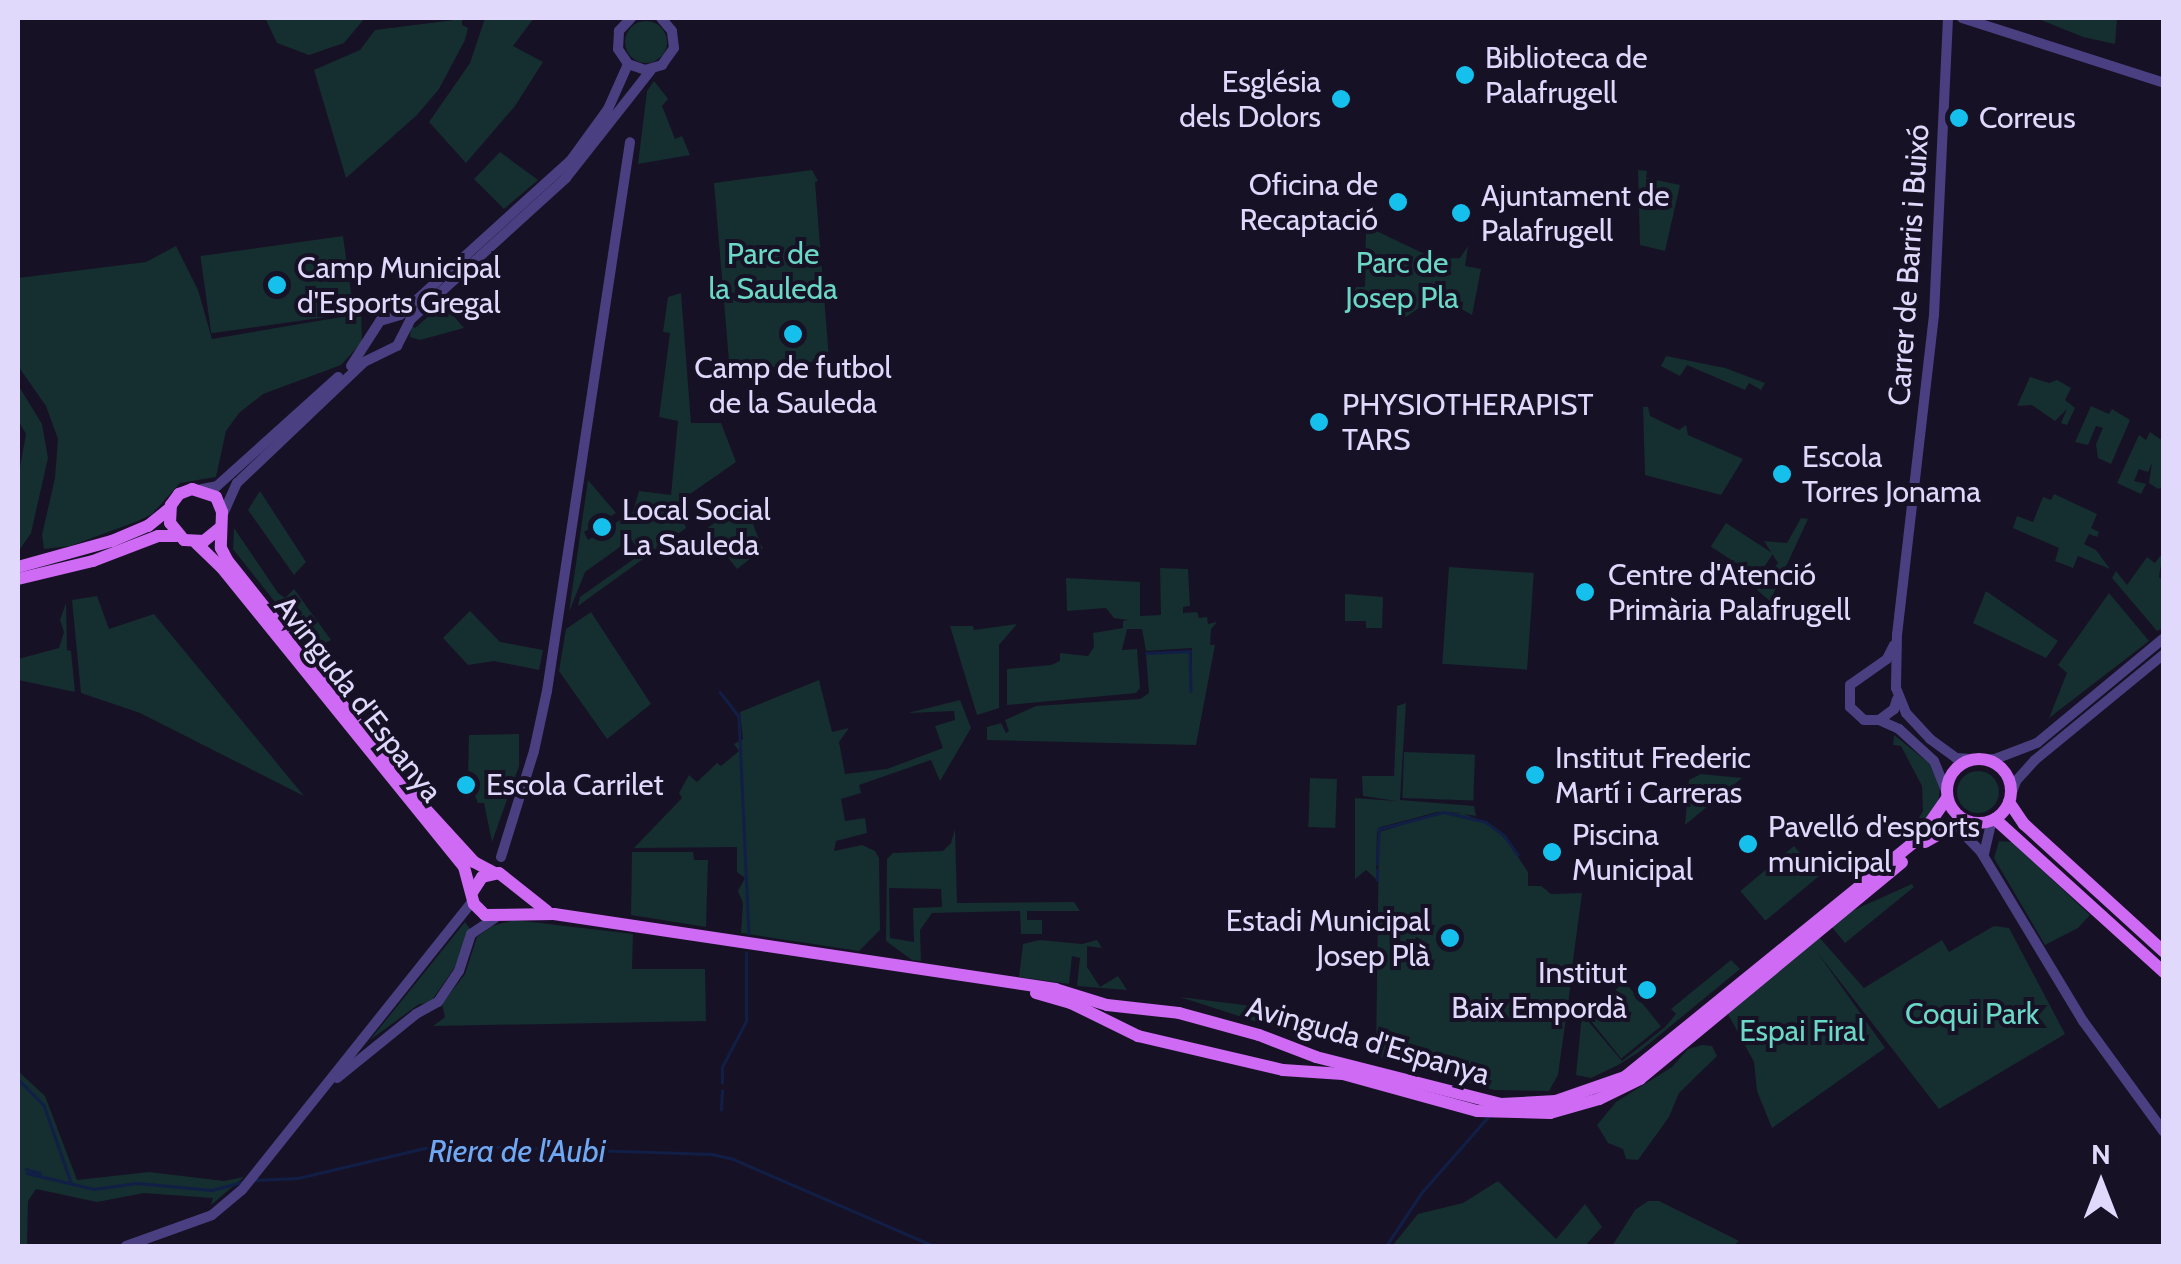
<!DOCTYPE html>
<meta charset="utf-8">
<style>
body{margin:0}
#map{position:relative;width:2181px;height:1264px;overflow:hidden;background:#171126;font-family:Cabin,sans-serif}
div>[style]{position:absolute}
.green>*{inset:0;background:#152e2f;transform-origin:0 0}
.round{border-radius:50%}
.stream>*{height:2.5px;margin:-1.25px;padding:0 1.25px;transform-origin:1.25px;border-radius:1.25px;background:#111f46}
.minor>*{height:10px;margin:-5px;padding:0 5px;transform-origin:5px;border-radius:5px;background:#4a4081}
.major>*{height:12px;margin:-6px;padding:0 6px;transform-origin:6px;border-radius:6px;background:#ce6af3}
.major>.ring{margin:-6px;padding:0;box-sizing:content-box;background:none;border:12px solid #ce6af3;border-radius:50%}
.dots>*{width:28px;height:28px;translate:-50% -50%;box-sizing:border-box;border:5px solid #171126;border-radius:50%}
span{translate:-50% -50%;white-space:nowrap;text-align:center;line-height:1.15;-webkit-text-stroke:8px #171126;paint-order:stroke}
.poi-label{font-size:30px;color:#e1d9fc}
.left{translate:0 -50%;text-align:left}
.right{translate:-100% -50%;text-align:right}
.park-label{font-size:30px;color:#6bd7c7}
.street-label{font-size:30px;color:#e1d9fc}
.water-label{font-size:32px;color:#70a9f3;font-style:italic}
.frame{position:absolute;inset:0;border:20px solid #e1d9fc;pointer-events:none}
.north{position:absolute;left:2051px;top:1134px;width:100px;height:100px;-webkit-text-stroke:8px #171126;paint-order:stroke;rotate:0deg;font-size:28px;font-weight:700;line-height:40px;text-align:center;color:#e1d9fc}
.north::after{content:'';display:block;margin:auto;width:35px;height:45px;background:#e1d9fc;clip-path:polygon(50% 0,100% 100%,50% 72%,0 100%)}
</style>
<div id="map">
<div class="green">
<div style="clip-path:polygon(265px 18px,365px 18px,344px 43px,309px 55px,277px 43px)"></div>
<div style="clip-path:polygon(485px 18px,534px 18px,513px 46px,543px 62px,515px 106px,466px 163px,429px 122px,470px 63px)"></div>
<div style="clip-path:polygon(2036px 18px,2117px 18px,2115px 44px,2083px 37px)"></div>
<div style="clip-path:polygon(462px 19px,462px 25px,468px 28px,465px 40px,439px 89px,417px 115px,346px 178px,314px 70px,360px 50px,375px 30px)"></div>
<div class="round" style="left:625px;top:21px;width:42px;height:42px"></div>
<div style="clip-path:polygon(654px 81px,668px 99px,662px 106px,675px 139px,682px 136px,690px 155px,638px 164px,647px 91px)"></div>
<div style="clip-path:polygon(500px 152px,538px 180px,504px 209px,474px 179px)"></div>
<div style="clip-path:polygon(812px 170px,818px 181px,815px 182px,829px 359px,833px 359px,730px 373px,714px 183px)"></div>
<div style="clip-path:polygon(1638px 170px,1647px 171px,1646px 178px,1680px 185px,1665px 251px,1640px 245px)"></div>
<div style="clip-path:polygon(1366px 226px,1435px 259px,1460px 258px,1468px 246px,1465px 266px,1481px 269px,1472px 315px,1437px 295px,1406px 317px,1353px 292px,1356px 287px,1365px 287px)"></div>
<div style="left:343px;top:236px;width:78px;height:144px;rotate:82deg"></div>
<div style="clip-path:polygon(176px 246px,198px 290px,212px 339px,353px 315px,361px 307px,362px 342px,341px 365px,263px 394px,239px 413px,226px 431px,216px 477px,180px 483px,152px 514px,138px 521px,70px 546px,44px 549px,42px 535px,55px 478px,58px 439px,46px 406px,18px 366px,18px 278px,146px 262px)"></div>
<div style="clip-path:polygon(681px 293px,691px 423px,721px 423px,736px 462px,677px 503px,686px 528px,578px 606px,580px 597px,641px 554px,631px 539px,585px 572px,569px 612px,588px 480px,616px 513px,584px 532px,588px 540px,633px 512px,639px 491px,671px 495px,678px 421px,659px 417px,670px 333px,663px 332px,668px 297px)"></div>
<div style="clip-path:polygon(443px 304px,464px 328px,420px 340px,410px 337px,411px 325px,415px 328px)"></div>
<div style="clip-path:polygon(1666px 356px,1725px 368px,1765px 383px,1761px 390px,1749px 383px,1745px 390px,1687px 365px,1680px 376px,1661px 366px)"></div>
<div style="clip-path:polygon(2030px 377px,2049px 383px,2057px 380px,2071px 388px,2065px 400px,2075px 408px,2067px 425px,2061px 423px,2067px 409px,2055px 421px,2032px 405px,2017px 406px)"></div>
<div style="clip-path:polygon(18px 385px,42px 424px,48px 458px,31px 533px,18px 552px,18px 478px,26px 434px,18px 420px)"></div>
<div style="clip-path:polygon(2091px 406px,2109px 414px,2112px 409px,2130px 420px,2111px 464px,2098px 458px,2096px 444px,2103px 428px,2096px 426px,2088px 445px,2075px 442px)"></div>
<div style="clip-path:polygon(1643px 407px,1648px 407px,1650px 416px,1679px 430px,1686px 425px,1688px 435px,1743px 459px,1721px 495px,1645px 475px)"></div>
<div style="clip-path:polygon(2150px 432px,2163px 441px,2163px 487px,2158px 489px,2149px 483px,2152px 463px,2148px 472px,2139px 469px,2134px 481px,2146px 484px,2141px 494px,2117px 483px,2139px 435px,2146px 440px)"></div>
<div style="clip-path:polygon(260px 491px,306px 562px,294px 575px,248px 510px)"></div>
<div style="clip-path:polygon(2054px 494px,2097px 514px,2091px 528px,2099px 532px,2097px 537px,2089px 534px,2084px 544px,2096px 550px,2110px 569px,2078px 556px,2073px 568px,2055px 561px,2059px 548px,2013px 528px,2017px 516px,2033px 522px,2043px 497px,2051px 500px)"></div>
<div style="clip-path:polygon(744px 502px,763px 549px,737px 569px,706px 529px)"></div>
<div style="clip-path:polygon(1801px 518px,1808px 519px,1770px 601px,1757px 590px,1778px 563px,1764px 541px,1787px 543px)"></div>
<div style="left:1726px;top:523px;width:56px;height:28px;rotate:33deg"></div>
<div style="clip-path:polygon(234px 528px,278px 593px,285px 598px,294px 589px,331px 640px,313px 650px,233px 549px)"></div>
<div style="clip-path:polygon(2163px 552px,2159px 577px,2163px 580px,2163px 628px,2157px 631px,2112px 578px,2116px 571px,2127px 585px,2147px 557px,2155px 563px)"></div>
<div style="left:1449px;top:567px;width:85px;height:97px;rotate:4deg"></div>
<div style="clip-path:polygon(1160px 568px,1188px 569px,1190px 606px,1183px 607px,1183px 613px,1197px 612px,1199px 618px,1207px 617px,1208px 624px,1217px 622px,1211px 629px,1210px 645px,1215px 645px,1196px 745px,987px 740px,987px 727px,1001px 723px,1006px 733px,1009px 731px,1005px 720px,1036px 706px,1140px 699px,1149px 693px,1146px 654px,1189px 651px,1192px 691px,1192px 648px,1146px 651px,1142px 629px,1127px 629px,1122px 650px,1137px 649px,1140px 688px,1136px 693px,1007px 705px,1007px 669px,1051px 665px,1060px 661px,1060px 653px,1088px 656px,1094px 647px,1093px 633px,1123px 628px,1123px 621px,1128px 620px,1114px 618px,1106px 608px,1067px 611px,1066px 578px,1140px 582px,1140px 616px,1161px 615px)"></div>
<div style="clip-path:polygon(1986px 591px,2058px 641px,2046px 658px,1973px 623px)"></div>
<div style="clip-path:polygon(2109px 593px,2149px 641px,2049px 718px,2067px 673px,2058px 665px)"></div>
<div style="clip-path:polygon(1345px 594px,1383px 597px,1382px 628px,1366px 628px,1366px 621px,1345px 621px)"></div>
<div style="clip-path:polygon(97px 596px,109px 629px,154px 614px,304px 796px,140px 713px,81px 693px,72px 600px)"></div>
<div style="clip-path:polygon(66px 603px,67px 650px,71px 651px,75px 692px,18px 680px,18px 659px,59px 648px,64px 632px,60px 620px)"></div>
<div style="clip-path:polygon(470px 611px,500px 642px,543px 650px,539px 670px,494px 661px,468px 665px,443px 638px)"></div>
<div style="clip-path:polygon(591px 612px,651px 704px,607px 739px,559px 671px,566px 629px)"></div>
<div style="clip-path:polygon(1017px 624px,999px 645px,999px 708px,977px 715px,950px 626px,973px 626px,974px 630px)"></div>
<div style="clip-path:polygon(819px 680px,832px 732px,849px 728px,839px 742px,845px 774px,887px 769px,943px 748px,935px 726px,955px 720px,954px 711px,908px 713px,960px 700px,971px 728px,940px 781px,931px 760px,859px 785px,861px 793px,841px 799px,845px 821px,865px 818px,867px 833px,836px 841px,834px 851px,862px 845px,875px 851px,879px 858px,880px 930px,859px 951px,741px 933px,743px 903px,738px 891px,745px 878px,737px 872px,737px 847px,634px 848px,682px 798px,679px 793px,689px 775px,697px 782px,717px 763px,721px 766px,739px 751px,734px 744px,743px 739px,740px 712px)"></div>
<div style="clip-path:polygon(1406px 703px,1400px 800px,1474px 806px,1476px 816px,1464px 814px,1487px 823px,1506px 839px,1528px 872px,1528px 886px,1541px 886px,1551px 894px,1582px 893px,1572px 968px,1567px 968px,1567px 974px,1572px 975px,1558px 1075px,1549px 1091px,1494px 1090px,1376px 1056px,1379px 832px,1438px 814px,1463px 813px,1437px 812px,1381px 827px,1377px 832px,1376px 879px,1366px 870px,1355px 879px,1355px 798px,1396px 801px,1363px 796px,1362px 776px,1394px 776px,1397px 706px)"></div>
<div style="clip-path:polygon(519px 734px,519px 766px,492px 842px,484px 803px,478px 803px,468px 779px,469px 735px)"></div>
<div style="clip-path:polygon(1894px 735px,1929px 763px,1940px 787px,1938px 806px,1919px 831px,1913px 828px,1923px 811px,1922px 786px,1901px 746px,1893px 745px)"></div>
<div style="left:1404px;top:752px;width:71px;height:46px;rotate:2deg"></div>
<div class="round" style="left:1957px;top:771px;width:42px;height:42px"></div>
<div style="clip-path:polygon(1701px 774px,1742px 778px,1685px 825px,1689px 780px)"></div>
<div style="left:1310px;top:778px;width:27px;height:49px;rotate:2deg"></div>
<div style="clip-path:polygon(evenodd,955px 829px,957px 903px,1074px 902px,1080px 911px,1027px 911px,1027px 920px,1042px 920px,1042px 934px,1021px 934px,1020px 911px,932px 913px,920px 930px,921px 961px,912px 960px,886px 941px,887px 859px,893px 853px,943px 851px,951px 843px,955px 829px,889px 888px,941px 889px,942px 907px,913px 908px,914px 942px,890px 938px,889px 888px)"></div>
<div style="clip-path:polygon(1999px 841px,2012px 842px,2090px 915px,2078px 928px,2045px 945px,1994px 858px)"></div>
<div style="left:1794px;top:846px;width:39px;height:70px;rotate:50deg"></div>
<div style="clip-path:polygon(632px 852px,693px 852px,694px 860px,708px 860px,706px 927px,631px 915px)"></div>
<div style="clip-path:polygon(1912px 884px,1914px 887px,1845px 943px,1831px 926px,1845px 914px)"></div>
<div style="clip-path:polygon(515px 920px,633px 934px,632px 969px,705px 969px,706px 1021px,433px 1026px,445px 1017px,442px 1004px,465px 974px,477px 937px,492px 926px)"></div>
<div style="clip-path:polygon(465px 922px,470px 929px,459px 961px,430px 1003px,419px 1004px,370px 1040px)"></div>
<div style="clip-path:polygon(1994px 926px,2009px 928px,2065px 1034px,1939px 1109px,1817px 952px,1885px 1048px,1772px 1128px,1757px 1091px,1754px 1062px,1728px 1014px,1742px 1000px,1818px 936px,1864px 988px,1942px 940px,1949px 952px)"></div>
<div style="clip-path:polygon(1040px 940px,1082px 944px,1097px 940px,1102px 948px,1087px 946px,1087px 967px,1100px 987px,1118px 976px,1127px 990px,1077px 986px,1080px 958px,1072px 956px,1069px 984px,1019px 977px,1023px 944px)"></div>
<div style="clip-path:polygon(1731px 960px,1740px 969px,1639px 1052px,1618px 1065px,1591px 1078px,1576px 1075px,1582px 1014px,1622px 1061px,1665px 1027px,1676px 1014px,1671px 1009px)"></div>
<div style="left:1625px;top:982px;width:57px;height:51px;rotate:51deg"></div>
<div style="clip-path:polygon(1180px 997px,1277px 1009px,1286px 1012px,1286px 1023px,1279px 1029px)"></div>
<div style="clip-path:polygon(1702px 1045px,1712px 1046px,1717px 1056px,1679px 1093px,1669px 1117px,1638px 1160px,1626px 1159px,1623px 1149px,1608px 1143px,1597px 1125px,1616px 1102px,1672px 1067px,1688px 1049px)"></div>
<div style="clip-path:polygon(18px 1071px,45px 1096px,77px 1180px,149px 1172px,224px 1181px,244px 1177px,211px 1205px,213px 1198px,144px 1193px,97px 1202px,36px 1189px,28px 1201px,27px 1246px,19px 1246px)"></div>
<div style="clip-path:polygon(1498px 1181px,1556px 1239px,1585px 1204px,1602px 1227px,1585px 1246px,1392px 1246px,1418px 1214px,1463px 1203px)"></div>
<div style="clip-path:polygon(1648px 1201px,1659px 1201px,1739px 1241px,1733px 1246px,1612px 1246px,1635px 1210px)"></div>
</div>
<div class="stream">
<div style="left:1146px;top:653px;width:44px;rotate:-2.6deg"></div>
<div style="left:1190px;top:651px;width:40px;rotate:88.6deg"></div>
<div style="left:720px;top:692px;width:31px;rotate:52deg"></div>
<div style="left:739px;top:716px;width:218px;rotate:87.4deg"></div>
<div style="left:1377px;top:864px;width:35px;rotate:-87deg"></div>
<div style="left:1379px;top:829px;width:67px;rotate:-14.7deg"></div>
<div style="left:1444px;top:812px;width:43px;rotate:13.4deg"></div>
<div style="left:1486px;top:822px;width:22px;rotate:36deg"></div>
<div style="left:1504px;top:835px;width:24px;rotate:55deg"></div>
<div style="left:1377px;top:880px;width:10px;rotate:-90deg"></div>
<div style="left:18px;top:1079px;width:37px;rotate:45deg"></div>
<div style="left:44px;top:1105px;width:82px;rotate:70.7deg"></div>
<div style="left:722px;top:1083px;width:16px;rotate:-90deg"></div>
<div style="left:722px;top:1067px;width:52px;rotate:-62.4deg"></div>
<div style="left:746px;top:1021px;width:68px;rotate:-90deg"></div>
<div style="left:721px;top:1110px;width:19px;rotate:-87deg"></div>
<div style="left:26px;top:1169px;width:14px;rotate:17deg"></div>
<div style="left:27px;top:1173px;width:69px;rotate:13.4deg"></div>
<div style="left:94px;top:1189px;width:43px;rotate:-7.9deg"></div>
<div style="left:137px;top:1183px;width:75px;rotate:5.3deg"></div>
<div style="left:212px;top:1190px;width:31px;rotate:-15deg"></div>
<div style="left:254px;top:1180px;width:44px;rotate:-2.6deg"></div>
<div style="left:298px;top:1178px;width:144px;rotate:-13.3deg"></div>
<div style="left:438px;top:1145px;width:274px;rotate:1.9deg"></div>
<div style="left:712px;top:1154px;width:22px;rotate:13deg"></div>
<div style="left:733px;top:1159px;width:219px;rotate:23.4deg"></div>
<div style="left:1386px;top:1246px;width:65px;rotate:-56.3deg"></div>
<div style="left:1422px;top:1192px;width:100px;rotate:-48.7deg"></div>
<div style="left:2162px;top:1246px;width:2px;rotate:-27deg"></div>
</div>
<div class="minor">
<div style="left:631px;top:18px;width:18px;rotate:133deg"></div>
<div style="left:619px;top:31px;width:18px;rotate:93deg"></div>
<div style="left:618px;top:49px;width:18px;rotate:56deg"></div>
<div style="left:628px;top:64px;width:18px;rotate:19deg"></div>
<div style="left:645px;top:70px;width:18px;rotate:-16deg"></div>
<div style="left:662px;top:65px;width:21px;rotate:-55deg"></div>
<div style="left:674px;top:48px;width:17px;rotate:-97deg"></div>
<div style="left:672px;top:31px;width:17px;rotate:-130deg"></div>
<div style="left:1948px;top:18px;width:297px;rotate:92.7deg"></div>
<div style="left:1934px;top:315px;width:321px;rotate:96.6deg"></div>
<div style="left:1897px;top:634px;width:54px;rotate:91.1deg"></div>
<div style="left:1896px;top:688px;width:27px;rotate:68deg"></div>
<div style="left:1906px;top:713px;width:35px;rotate:47deg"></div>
<div style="left:1930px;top:739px;width:32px;rotate:36deg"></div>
<div style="left:1956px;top:758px;width:15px;rotate:4deg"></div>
<div style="left:1962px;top:18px;width:212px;rotate:17.8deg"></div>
<div style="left:351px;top:366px;width:54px;rotate:-57.2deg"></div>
<div style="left:380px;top:321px;width:21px;rotate:-17deg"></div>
<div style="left:400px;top:315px;width:231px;rotate:-42.2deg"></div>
<div style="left:571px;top:160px;width:63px;rotate:-54deg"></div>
<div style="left:608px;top:109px;width:49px;rotate:-66deg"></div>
<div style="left:202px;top:489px;width:15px;rotate:-11deg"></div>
<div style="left:217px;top:486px;width:163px;rotate:-42deg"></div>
<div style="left:223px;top:514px;width:34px;rotate:-66deg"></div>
<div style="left:237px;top:483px;width:175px;rotate:-43.6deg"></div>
<div style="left:364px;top:362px;width:37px;rotate:-26deg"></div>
<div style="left:397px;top:346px;width:29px;rotate:-63deg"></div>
<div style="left:410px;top:320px;width:211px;rotate:-42.3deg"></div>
<div style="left:566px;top:178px;width:137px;rotate:-51.8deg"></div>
<div style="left:1894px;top:645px;width:16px;rotate:117deg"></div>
<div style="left:1887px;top:659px;width:45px;rotate:144.9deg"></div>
<div style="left:1850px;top:685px;width:22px;rotate:90deg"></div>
<div style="left:1850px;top:707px;width:19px;rotate:43deg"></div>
<div style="left:1864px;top:720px;width:15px"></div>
<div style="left:1879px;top:720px;width:22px;rotate:24deg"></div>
<div style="left:1899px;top:729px;width:47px;rotate:42.4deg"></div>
<div style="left:1934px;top:761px;width:32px;rotate:68deg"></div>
<div style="left:1879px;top:720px;width:19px;rotate:-36deg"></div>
<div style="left:1894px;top:709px;width:10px;rotate:-73deg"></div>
<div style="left:1983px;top:759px;width:12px"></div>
<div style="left:1995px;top:759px;width:45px;rotate:-20.9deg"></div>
<div style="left:2037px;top:743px;width:165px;rotate:-39.6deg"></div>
<div style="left:2011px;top:795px;width:15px;rotate:-70deg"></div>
<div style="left:2016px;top:781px;width:28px;rotate:-48deg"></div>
<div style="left:2035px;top:760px;width:167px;rotate:-39.4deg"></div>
<div style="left:1956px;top:826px;width:36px;rotate:46deg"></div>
<div style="left:1981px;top:852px;width:197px;rotate:58.9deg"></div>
<div style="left:2083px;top:1021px;width:137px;rotate:53.9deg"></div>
<div style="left:1984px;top:854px;width:35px;rotate:-77deg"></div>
<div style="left:501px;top:857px;width:111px;rotate:-72.7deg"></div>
<div style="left:534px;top:751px;width:61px;rotate:-77.8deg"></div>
<div style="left:547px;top:691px;width:555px;rotate:-81.4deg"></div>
<div style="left:337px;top:1078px;width:102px;rotate:-39deg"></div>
<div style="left:416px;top:1014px;width:25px;rotate:-29deg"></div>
<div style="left:438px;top:1002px;width:37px;rotate:-56deg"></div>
<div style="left:459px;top:971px;width:39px;rotate:-72deg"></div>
<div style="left:471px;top:934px;width:29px;rotate:-34deg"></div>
<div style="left:126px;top:1246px;width:91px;rotate:-19.8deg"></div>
<div style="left:212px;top:1215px;width:39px;rotate:-40deg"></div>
<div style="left:242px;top:1190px;width:370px;rotate:-51.4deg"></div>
</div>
<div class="major">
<div style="left:220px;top:528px;width:21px;rotate:141deg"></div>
<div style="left:204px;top:541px;width:20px;rotate:-177deg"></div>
<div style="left:184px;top:540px;width:22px;rotate:-129deg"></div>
<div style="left:170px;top:523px;width:18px;rotate:-87deg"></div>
<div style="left:171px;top:505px;width:14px;rotate:-54deg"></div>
<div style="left:179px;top:494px;width:14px;rotate:-21deg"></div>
<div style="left:192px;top:489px;width:25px;rotate:18deg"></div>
<div style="left:216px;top:497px;width:16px;rotate:68deg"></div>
<div style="left:222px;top:512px;width:36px;rotate:92deg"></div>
<div style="left:221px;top:548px;width:13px;rotate:63deg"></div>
<div style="left:227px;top:560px;width:313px;rotate:51.5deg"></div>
<div style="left:422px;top:805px;width:77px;rotate:47.6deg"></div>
<div style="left:474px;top:862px;width:24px;rotate:28deg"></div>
<div style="left:196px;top:543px;width:36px;rotate:44deg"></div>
<div style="left:222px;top:568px;width:385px;rotate:51deg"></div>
<div style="left:464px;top:867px;width:38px;rotate:75deg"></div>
<div style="left:474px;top:904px;width:16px;rotate:45deg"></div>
<div style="left:485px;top:915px;width:69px;rotate:-0.8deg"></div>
<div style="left:554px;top:914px;width:507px;rotate:8.51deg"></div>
<div style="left:1055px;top:989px;width:54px;rotate:17.1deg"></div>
<div style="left:1107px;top:1005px;width:72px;rotate:6.3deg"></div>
<div style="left:1179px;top:1013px;width:83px;rotate:15.4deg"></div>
<div style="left:1259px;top:1035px;width:61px;rotate:21.1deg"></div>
<div style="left:1316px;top:1057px;width:191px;rotate:14.3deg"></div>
<div style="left:1501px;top:1104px;width:55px;rotate:-3.1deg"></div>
<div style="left:1556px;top:1101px;width:73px;rotate:-19.2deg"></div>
<div style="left:1625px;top:1077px;width:380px;rotate:-39.1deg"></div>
<div style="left:1920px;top:837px;width:47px;rotate:-55.3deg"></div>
<div style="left:18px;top:567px;width:98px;rotate:-15.5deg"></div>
<div style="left:112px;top:541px;width:39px;rotate:-23deg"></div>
<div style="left:148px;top:526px;width:27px;rotate:-39deg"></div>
<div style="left:18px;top:579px;width:77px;rotate:-13.5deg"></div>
<div style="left:93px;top:561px;width:70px;rotate:-21deg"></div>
<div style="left:158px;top:536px;width:19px"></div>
<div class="ring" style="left:1947px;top:759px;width:52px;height:52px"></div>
<div style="left:2009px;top:802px;width:27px;rotate:56deg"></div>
<div style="left:2024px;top:824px;width:190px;rotate:42.4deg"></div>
<div style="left:1995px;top:819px;width:228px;rotate:42.2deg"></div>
<div style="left:1925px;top:842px;width:45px;rotate:-29.4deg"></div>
<div style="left:473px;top:891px;width:17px;rotate:-57deg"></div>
<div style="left:482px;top:877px;width:17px;rotate:-13deg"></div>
<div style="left:499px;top:873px;width:61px;rotate:38.4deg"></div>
<div style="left:1036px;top:993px;width:36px;rotate:16deg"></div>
<div style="left:1071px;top:1003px;width:75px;rotate:26.2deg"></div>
<div style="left:1138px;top:1036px;width:149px;rotate:13.2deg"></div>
<div style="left:1283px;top:1070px;width:60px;rotate:3.8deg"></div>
<div style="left:1343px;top:1074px;width:139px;rotate:15.4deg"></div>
<div style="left:1477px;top:1111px;width:73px;rotate:1.6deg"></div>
<div style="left:1550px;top:1113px;width:51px;rotate:-15.9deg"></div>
<div style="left:1599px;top:1099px;width:46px;rotate:-26deg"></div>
<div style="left:1640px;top:1079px;width:340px;rotate:-39.6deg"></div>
</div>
<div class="dots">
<div style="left:1465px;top:75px;background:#15c0ec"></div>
<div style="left:1341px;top:99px;background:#15c0ec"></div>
<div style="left:1959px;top:118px;background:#15c0ec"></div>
<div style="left:1398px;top:202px;background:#15c0ec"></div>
<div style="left:1461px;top:213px;background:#15c0ec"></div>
<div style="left:277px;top:285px;background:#15c0ec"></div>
<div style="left:793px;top:334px;background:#15c0ec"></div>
<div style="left:1319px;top:422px;background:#15c0ec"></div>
<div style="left:1782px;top:474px;background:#15c0ec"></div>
<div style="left:602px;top:527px;background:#15c0ec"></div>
<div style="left:1585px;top:592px;background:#15c0ec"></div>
<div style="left:1535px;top:775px;background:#15c0ec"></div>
<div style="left:466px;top:785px;background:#15c0ec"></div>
<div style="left:1748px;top:844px;background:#15c0ec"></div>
<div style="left:1552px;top:852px;background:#15c0ec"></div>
<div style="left:1450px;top:938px;background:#15c0ec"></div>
<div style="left:1647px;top:990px;background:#15c0ec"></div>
</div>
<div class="poi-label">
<span class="left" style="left:1485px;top:75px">Biblioteca de<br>Palafrugell</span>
<span class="right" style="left:1321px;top:99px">Església<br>dels Dolors</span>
<span class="left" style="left:1979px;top:118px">Correus</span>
<span class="right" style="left:1378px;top:202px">Oficina de<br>Recaptació</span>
<span class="left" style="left:1481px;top:213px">Ajuntament de<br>Palafrugell</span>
<span class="left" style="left:297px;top:285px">Camp Municipal<br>d'Esports Gregal</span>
<span style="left:793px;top:385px">Camp de futbol<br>de la Sauleda</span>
<span class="left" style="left:1342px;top:422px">PHYSIOTHERAPIST<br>TARS</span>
<span class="left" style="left:1802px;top:474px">Escola<br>Torres Jonama</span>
<span class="left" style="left:622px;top:527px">Local Social<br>La Sauleda</span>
<span class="left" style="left:1608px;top:592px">Centre d'Atenció<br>Primària Palafrugell</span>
<span class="left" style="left:1555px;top:775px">Institut Frederic<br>Martí i Carreras</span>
<span class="left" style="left:486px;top:785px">Escola Carrilet</span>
<span class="left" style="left:1768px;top:844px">Pavelló d'esports<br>municipal</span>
<span class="left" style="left:1572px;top:852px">Piscina<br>Municipal</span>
<span class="right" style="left:1430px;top:938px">Estadi Municipal<br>Josep Plà</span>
<span class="right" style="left:1627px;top:990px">Institut<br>Baix Empordà</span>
</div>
<div class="park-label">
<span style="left:773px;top:271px">Parc de<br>la Sauleda</span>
<span style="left:1402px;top:280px">Parc de<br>Josep Pla</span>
<span style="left:1972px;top:1014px">Coqui Park</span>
<span style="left:1802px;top:1031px">Espai Firal</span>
</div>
<div class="street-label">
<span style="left:1909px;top:265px;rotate:-86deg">Carrer de Barris i Buixó</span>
<span style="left:358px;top:699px;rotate:52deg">Avinguda d'Espanya</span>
<span style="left:1368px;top:1041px;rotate:16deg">Avinguda d'Espanya</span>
</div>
<div class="water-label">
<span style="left:517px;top:1151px">Riera de l'Aubi</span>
</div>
<div class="frame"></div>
<div class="north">N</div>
</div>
